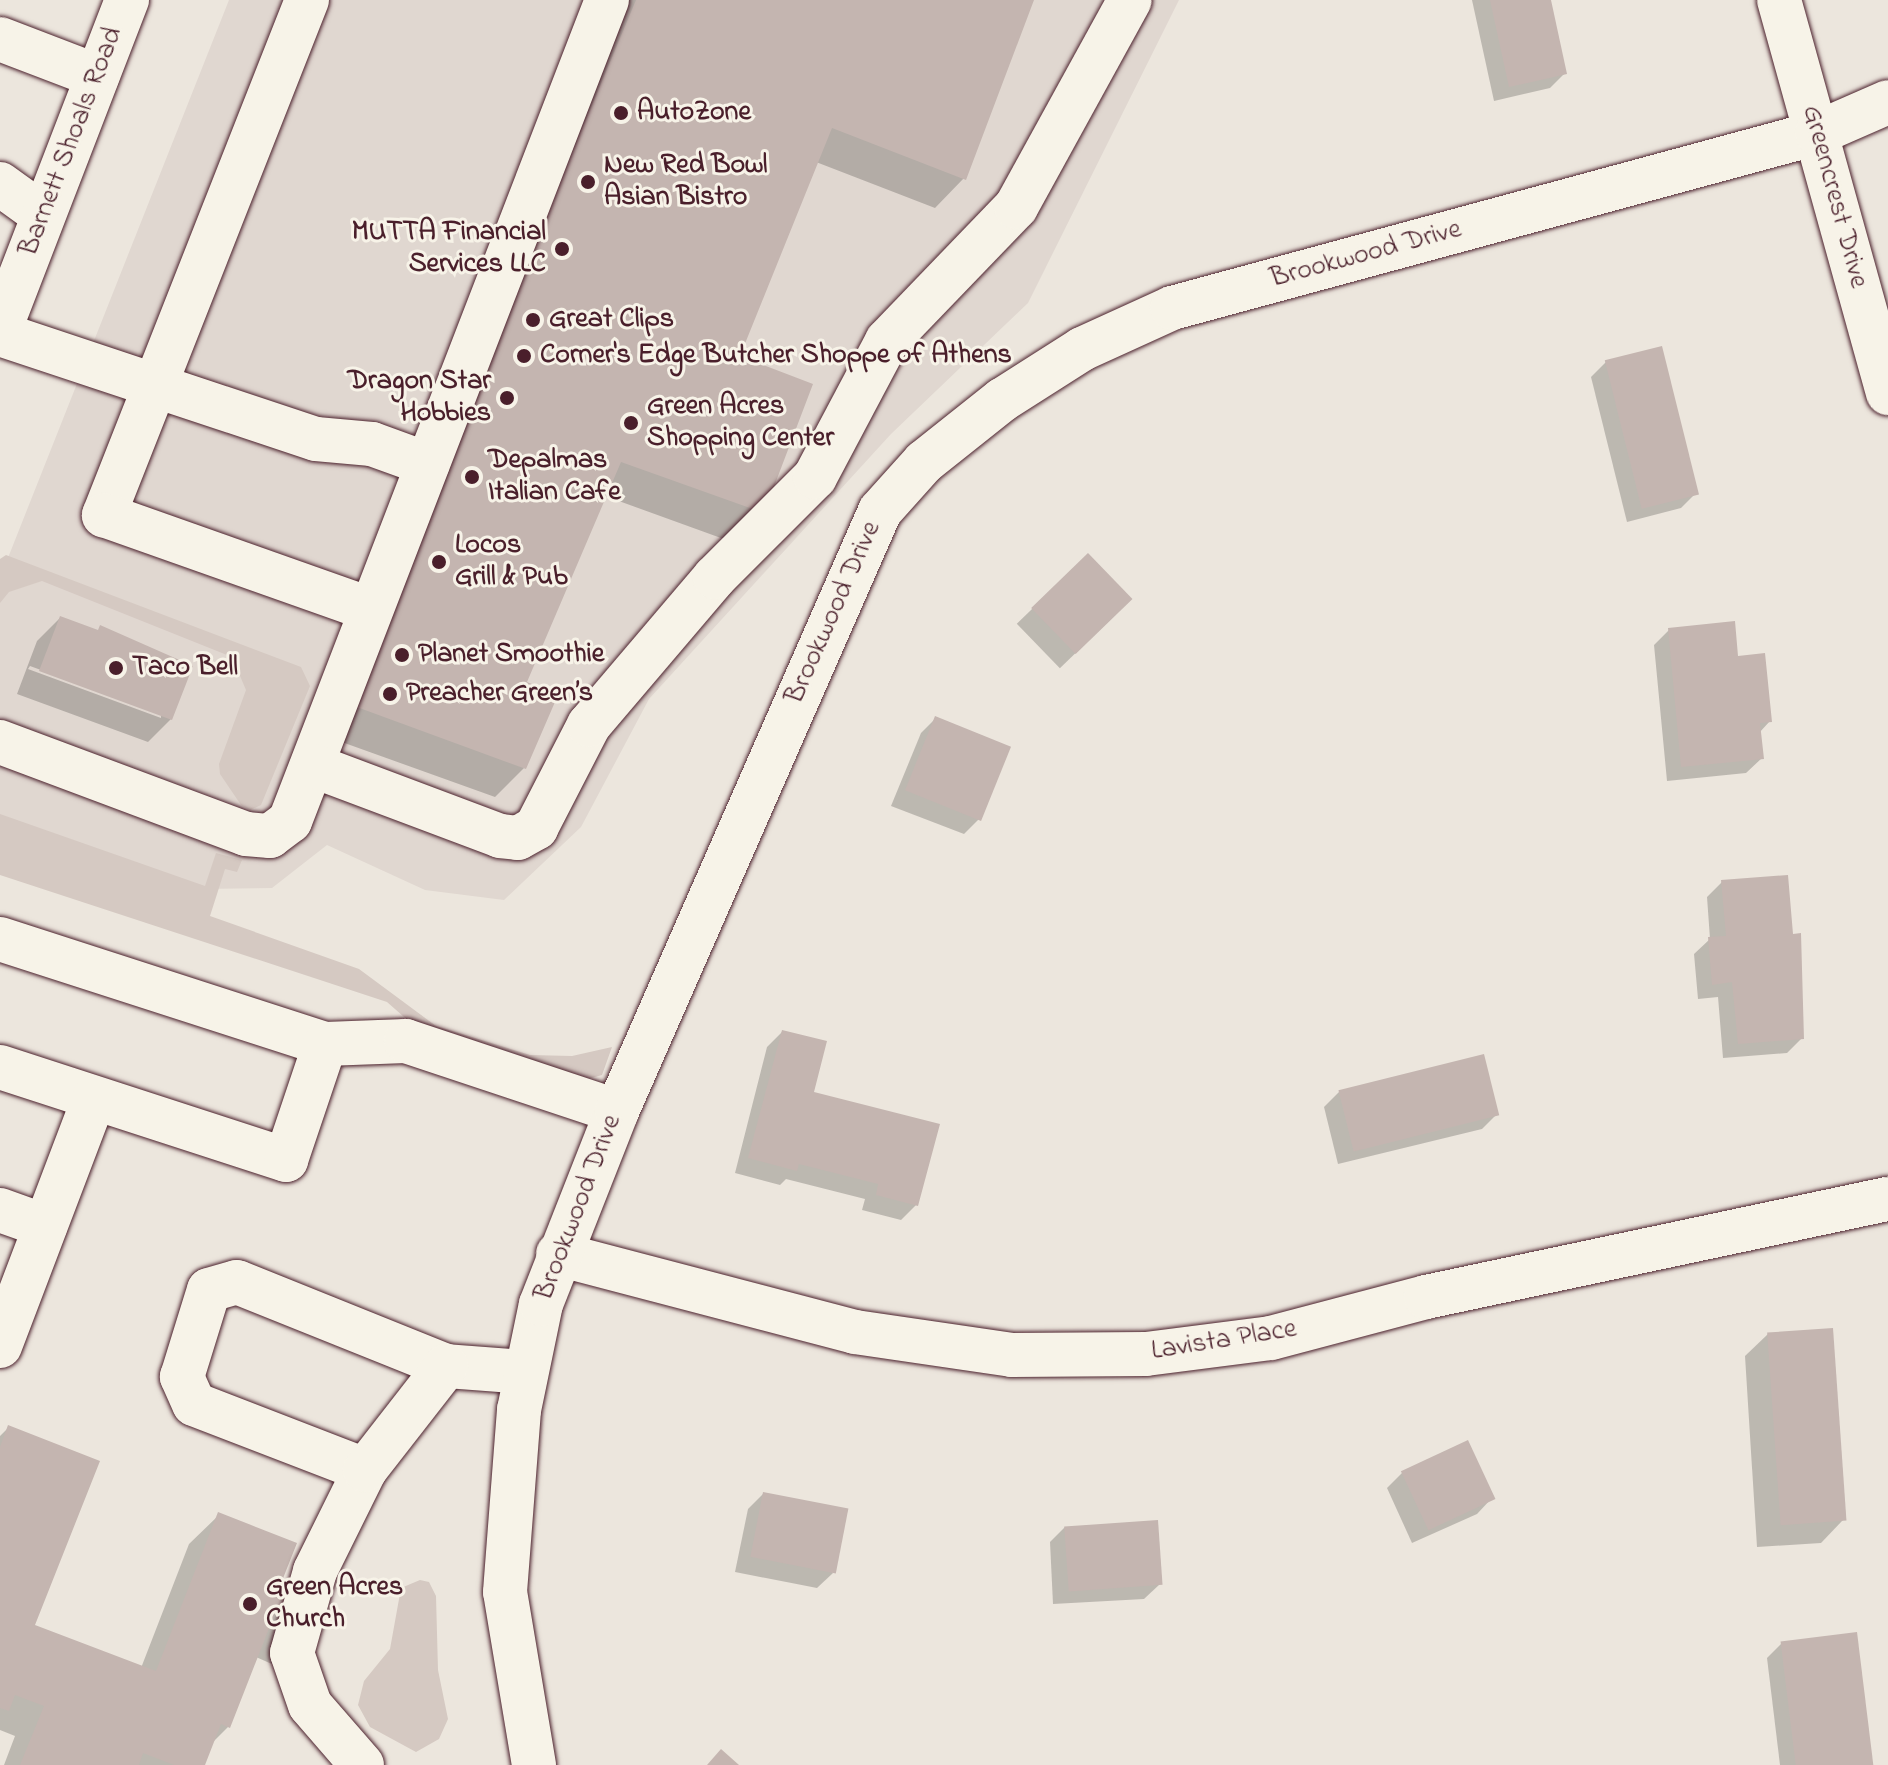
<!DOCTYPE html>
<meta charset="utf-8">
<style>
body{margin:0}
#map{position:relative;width:1888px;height:1765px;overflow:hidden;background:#ece6dd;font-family:"Indie Flower",sans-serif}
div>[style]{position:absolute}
.built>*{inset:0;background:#e0d7d0}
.green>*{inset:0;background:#d5c9c2}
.shadow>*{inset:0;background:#0003;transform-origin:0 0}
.building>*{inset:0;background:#c4b5b0;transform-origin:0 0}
.roads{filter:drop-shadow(0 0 2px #4a1f2b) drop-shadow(0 0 2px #4a1f2b)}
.minor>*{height:44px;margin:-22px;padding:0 22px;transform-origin:22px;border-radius:22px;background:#f7f3e8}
.major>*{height:44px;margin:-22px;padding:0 22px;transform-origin:22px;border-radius:22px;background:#f7f3e8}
.dots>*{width:22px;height:22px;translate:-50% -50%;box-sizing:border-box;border:4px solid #f7f3e8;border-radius:50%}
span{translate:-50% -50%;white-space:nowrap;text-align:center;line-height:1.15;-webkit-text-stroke:6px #f7f3e8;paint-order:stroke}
.poi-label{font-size:28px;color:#4a1f2b;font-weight:700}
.left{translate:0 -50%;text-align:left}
.right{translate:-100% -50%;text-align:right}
.street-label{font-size:28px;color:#4a1f2b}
</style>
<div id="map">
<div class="built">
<div style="clip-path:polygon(229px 0,1179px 0,1028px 303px,891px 434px,649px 699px,581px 827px,504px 900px,425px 890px,327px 845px,272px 888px,200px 889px,0 819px,0 578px)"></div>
</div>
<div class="green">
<div style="clip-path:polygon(6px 555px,301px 667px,310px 686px,261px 805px,250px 810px,241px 805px,220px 774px,219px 764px,246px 690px,232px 657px,42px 581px,9px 592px,0 603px,0 559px)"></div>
<div style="clip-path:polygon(0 814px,205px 886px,216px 853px,242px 860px,237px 872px,225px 869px,210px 916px,359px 969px,436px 1026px,530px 1055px,572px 1056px,612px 1047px,602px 1075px,588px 1079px,420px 1031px,387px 1002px,0 875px)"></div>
<div style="clip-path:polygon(420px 1580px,429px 1582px,436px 1596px,438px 1670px,448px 1719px,439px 1739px,416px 1752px,370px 1727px,358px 1705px,364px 1681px,390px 1649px,401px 1588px)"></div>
</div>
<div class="shadow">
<div style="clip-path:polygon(618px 0,1032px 0,964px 178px,935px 208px,816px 162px,738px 357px,762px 512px,732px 542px,605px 496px,525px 683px,525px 767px,495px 797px,325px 736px)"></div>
<div style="clip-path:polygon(1472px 0,1549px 0,1565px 73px,1550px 88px,1494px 101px)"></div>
<div style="clip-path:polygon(1606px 362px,1696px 493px,1681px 508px,1627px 522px,1591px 377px)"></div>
<div style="left:1088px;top:555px;width:62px;height:99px;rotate:46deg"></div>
<div style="clip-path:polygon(evenodd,60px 618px,171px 719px,148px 742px,17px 694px,37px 641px,60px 618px,30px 666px,161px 714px,161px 718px,28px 669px,30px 666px)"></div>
<div style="clip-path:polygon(1669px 630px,1737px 658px,1770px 721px,1759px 733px,1762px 758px,1746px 773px,1667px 781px,1654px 645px)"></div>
<div style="clip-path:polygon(936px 718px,979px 819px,964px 834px,891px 806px,921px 733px)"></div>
<div style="clip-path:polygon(1722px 882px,1802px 1038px,1787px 1053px,1723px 1058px,1718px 997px,1698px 999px,1694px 954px,1710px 939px,1707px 897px)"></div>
<div style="clip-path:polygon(782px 1032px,811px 1093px,916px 1205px,901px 1220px,862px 1210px,865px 1199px,786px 1179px,780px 1185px,735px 1173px,767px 1047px)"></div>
<div style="clip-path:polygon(1339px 1092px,1497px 1114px,1482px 1129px,1338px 1164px,1324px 1107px)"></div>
<div style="clip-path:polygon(1768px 1334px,1843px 1520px,1821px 1543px,1757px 1547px,1745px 1356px)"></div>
<div style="clip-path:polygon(9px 1427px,33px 1626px,141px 1668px,189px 1544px,219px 1515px,275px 1593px,283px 1595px,293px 1586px,274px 1665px,256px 1657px,228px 1727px,210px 1745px,203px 1765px,4px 1765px,15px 1736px,0 1730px,0 1436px)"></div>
<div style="clip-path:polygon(1402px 1473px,1492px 1498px,1477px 1514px,1412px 1543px,1387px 1488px)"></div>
<div style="clip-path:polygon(763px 1494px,833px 1573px,817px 1588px,735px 1572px,748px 1509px)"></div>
<div style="clip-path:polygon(1065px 1527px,1160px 1584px,1144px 1599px,1053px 1604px,1050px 1542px)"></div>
<div style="clip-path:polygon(1782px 1643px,1871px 1765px,1780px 1765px,1767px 1658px)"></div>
</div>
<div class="building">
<div style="clip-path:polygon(636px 0,1034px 0,966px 180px,832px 128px,740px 356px,813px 384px,764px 513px,621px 462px,527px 682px,558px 695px,526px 769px,354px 706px,521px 275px)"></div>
<div style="clip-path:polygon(1490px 0,1551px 0,1567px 74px,1509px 87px)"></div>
<div style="left:1662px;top:346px;width:153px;height:59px;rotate:76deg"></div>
<div style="left:1088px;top:553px;width:64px;height:79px;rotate:46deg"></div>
<div style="clip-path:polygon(60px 616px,98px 630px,100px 625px,193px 666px,172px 720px,39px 671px)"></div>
<div style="clip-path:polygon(1735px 621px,1738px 656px,1765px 653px,1772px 722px,1760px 723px,1764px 759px,1681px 767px,1668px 628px)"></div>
<div style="left:935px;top:716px;width:82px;height:80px;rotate:22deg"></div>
<div style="clip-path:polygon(1788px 875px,1793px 934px,1801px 933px,1804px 1039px,1738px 1044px,1732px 982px,1712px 985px,1708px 937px,1726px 936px,1721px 880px)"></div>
<div style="clip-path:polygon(782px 1030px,827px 1041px,814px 1092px,940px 1124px,918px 1206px,876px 1195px,878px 1184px,799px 1164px,797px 1171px,748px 1158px)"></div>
<div style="left:1484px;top:1054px;width:63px;height:150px;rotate:76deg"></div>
<div style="left:1833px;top:1328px;width:193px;height:66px;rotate:86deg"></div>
<div style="clip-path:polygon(8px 1425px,100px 1461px,35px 1625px,156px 1671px,218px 1512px,297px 1543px,278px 1591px,288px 1595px,306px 1636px,277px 1625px,281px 1616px,275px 1613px,230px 1728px,221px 1724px,205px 1765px,174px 1765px,143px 1753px,139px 1765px,20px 1765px,44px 1706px,15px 1695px,9px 1711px,0 1708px,0 1447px)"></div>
<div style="left:1468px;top:1440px;width:65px;height:74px;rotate:65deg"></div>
<div style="left:763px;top:1492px;width:87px;height:66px;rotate:11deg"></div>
<div style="left:1158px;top:1520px;width:65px;height:94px;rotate:86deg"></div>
<div style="left:1857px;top:1632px;width:134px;height:77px;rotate:83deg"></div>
<div style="clip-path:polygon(721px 1749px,739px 1765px,707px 1765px)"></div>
</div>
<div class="roads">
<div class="minor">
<div style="left:307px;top:0;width:554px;rotate:111.51deg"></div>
<div style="left:104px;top:515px;width:282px;rotate:19.5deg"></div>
<div style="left:1779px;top:0;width:408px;rotate:74.5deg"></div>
<div style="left:0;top:39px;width:104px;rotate:20.9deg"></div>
<div style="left:0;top:184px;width:53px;rotate:35.8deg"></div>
<div style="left:0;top:334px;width:333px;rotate:18.4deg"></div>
<div style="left:316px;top:439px;width:56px;rotate:5.1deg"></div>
<div style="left:372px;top:444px;width:59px;rotate:20deg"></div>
<div style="left:0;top:742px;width:263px;rotate:20.5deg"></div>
<div style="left:246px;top:834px;width:24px;rotate:5deg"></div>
<div style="left:270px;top:836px;width:25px;rotate:-37deg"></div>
<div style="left:290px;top:821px;width:880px;rotate:-68.89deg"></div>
<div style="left:314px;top:766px;width:199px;rotate:20.6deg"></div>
<div style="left:500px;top:836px;width:18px;rotate:6deg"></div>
<div style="left:518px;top:838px;width:21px;rotate:-29deg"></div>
<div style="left:536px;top:828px;width:116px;rotate:-62.8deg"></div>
<div style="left:589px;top:725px;width:194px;rotate:-49.6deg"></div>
<div style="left:715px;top:577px;width:141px;rotate:-45deg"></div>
<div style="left:815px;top:477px;width:154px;rotate:-62.1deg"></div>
<div style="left:887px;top:341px;width:186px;rotate:-46.1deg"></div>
<div style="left:1016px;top:207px;width:236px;rotate:-61.2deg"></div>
<div style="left:0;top:939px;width:342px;rotate:17.9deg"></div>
<div style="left:325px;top:1044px;width:81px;rotate:-2.1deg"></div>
<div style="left:406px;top:1041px;width:222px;rotate:18.4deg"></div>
<div style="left:0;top:1067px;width:301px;rotate:18deg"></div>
<div style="left:286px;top:1160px;width:122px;rotate:-71.4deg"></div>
<div style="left:0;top:1210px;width:48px;rotate:19.6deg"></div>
<div style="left:558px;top:1254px;width:307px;rotate:14.7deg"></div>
<div style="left:855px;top:1332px;width:159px;rotate:8.3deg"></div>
<div style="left:1012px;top:1355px;width:134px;rotate:-0.4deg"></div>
<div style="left:1146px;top:1354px;width:126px;rotate:-7.3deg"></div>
<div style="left:1271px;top:1338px;width:160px;rotate:-14.8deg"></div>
<div style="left:1426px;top:1297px;width:472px;rotate:-12deg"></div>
<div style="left:0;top:1346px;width:265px;rotate:-69.2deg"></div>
<div style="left:365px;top:1470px;width:183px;rotate:-158.9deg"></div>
<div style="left:194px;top:1404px;width:30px;rotate:-114deg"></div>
<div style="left:182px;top:1377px;width:91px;rotate:-72.8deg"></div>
<div style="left:209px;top:1290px;width:29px;rotate:-16deg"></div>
<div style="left:237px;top:1282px;width:225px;rotate:21.9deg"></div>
<div style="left:446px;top:1366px;width:79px;rotate:4.3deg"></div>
<div style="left:362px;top:1765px;width:79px;rotate:-130.9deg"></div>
<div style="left:310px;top:1705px;width:55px;rotate:-109.1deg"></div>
<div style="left:292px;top:1653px;width:85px;rotate:-74.3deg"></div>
<div style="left:315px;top:1571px;width:113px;rotate:-63.7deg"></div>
<div style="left:365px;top:1470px;width:132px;rotate:-52.1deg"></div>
<div style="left:534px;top:1765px;width:175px;rotate:-99.5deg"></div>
<div style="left:505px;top:1592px;width:183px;rotate:-85.6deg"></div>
<div style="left:519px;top:1410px;width:108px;rotate:-78.3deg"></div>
<div style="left:541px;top:1304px;width:207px;rotate:-68.5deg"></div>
<div style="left:617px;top:1111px;width:655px;rotate:-66.33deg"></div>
<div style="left:880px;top:511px;width:66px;rotate:-48.1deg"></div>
<div style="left:924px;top:462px;width:100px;rotate:-38.5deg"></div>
<div style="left:1002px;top:400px;width:95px;rotate:-32.5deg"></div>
<div style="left:1082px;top:349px;width:99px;rotate:-24.5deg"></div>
<div style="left:1172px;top:308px;width:668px;rotate:-15.18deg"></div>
<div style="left:1817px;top:133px;width:77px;rotate:-23.6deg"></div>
</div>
<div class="major">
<div style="left:0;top:329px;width:353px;rotate:-68.9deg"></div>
</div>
</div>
<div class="dots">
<div style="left:621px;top:113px;background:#4a1f2b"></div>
<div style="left:588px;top:182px;background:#4a1f2b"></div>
<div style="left:562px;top:249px;background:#4a1f2b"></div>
<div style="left:533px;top:320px;background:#4a1f2b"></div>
<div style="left:524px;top:356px;background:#4a1f2b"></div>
<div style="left:507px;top:398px;background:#4a1f2b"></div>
<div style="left:631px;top:423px;background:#4a1f2b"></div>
<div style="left:472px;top:477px;background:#4a1f2b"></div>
<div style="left:439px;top:562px;background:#4a1f2b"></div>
<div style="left:402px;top:655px;background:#4a1f2b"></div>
<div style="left:116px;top:668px;background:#4a1f2b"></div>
<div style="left:390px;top:694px;background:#4a1f2b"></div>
<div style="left:250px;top:1604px;background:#4a1f2b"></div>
</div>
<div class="poi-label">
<span class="left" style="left:637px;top:113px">AutoZone</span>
<span class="left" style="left:604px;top:182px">New Red Bowl<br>Asian Bistro</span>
<span class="right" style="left:546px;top:249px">MUTTA Financial<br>Services LLC</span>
<span class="left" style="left:549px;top:320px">Great Clips</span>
<span class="left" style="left:540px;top:356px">Corner's Edge Butcher Shoppe of Athens</span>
<span class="right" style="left:491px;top:398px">Dragon Star<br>Hobbies</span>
<span class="left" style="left:647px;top:423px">Green Acres<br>Shopping Center</span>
<span class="left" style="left:488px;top:477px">Depalmas<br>Italian Cafe</span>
<span class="left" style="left:455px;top:562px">Locos<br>Grill &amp; Pub</span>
<span class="left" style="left:418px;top:655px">Planet Smoothie</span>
<span class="left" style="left:132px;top:668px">Taco Bell</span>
<span class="left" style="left:406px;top:694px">Preacher Green’s</span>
<span class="left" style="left:266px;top:1604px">Green Acres<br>Church</span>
</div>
<div class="street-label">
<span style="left:72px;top:142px;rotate:-69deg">Barnett Shoals Road</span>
<span style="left:1834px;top:197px;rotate:75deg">Greencrest Drive</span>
<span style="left:1366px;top:255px;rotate:-15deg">Brookwood Drive</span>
<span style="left:834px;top:613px;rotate:-66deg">Brookwood Drive</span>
<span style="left:579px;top:1208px;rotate:-69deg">Brookwood Drive</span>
<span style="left:1224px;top:1341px;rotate:-9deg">Lavista Place</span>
</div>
</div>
